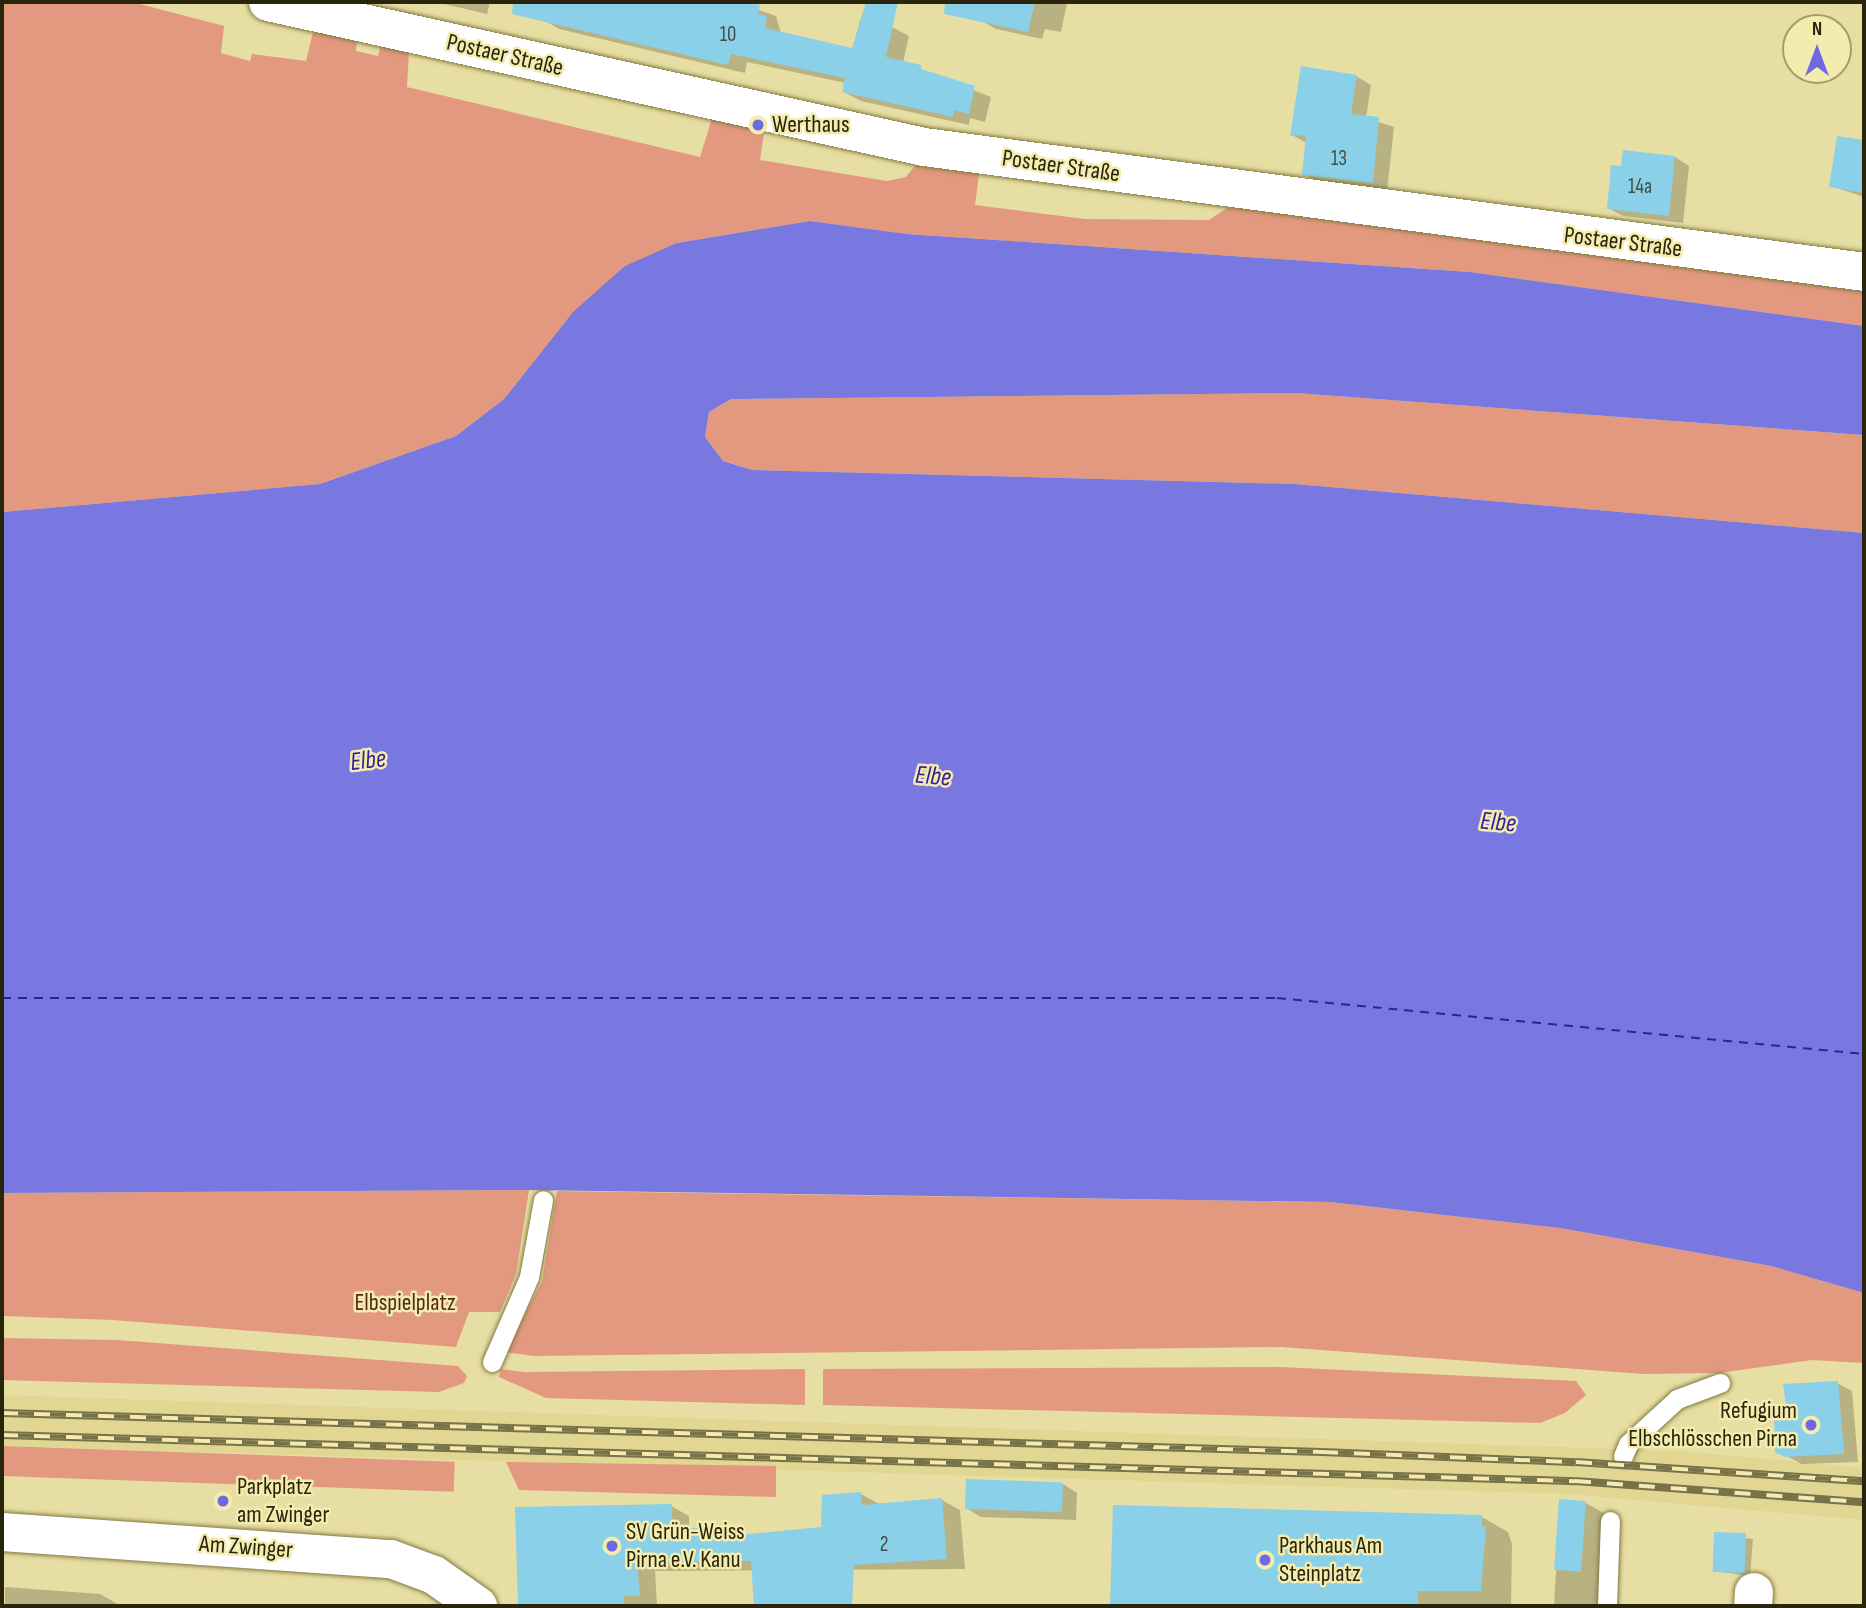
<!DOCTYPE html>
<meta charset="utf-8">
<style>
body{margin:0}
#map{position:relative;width:1866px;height:1608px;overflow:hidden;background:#e7dea3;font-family:"Sofia Sans Condensed",sans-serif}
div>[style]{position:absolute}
.built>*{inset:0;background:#e1d793}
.green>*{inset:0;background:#e3997f;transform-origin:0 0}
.water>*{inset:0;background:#7878e0}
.shadow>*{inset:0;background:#0003}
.ferry>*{height:2px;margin-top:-1px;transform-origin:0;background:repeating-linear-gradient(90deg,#351e99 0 9px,transparent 0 16px)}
.building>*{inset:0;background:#8ad0e8;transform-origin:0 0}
.roads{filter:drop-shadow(0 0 2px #827a41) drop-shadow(0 0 2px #827a41)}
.service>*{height:19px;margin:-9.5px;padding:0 9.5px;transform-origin:9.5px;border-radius:9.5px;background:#fff}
.minor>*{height:38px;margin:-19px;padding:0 19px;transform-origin:19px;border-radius:19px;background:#fff}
.rail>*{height:8px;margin-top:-4px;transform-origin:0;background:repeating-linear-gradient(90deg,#f4ebaf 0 16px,#78724b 0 32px);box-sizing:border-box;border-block:2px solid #78724b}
.dots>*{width:19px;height:19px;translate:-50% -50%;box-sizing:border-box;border:4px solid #f4ebaf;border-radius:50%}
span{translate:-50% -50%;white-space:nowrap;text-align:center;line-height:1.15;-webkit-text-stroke:5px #f4ebaf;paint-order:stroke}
.number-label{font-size:21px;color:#415044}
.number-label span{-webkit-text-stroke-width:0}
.street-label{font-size:24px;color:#29250d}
.poi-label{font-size:24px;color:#29250d}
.left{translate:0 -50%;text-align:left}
.right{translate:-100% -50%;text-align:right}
.park-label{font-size:24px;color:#552716}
.water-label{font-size:26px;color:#351e99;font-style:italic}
.frame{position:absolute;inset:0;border:4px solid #29250d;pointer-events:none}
.north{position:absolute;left:1782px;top:14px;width:70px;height:70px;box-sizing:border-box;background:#f4ebaf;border:2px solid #a39c6e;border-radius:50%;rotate:0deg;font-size:19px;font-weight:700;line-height:28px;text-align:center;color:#29250d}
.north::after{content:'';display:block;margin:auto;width:24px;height:32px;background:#6d69e3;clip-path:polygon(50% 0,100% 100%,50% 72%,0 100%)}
</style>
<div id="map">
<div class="built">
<div style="clip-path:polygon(2px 1395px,1678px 1451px,1864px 1468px,1864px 1520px,1567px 1494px,2px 1446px)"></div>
</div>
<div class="green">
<div style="clip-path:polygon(2px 2px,132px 2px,224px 26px,221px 53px,250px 61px,252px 54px,306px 61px,313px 32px,357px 39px,356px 51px,378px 56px,381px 45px,409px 52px,407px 87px,700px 157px,713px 115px,765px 127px,760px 160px,887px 181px,906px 177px,922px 157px,980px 166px,975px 205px,1085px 219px,1209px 220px,1233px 204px,1864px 287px,1864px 326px,1470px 272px,907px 234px,810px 221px,677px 243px,573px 312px,504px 399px,456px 436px,320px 484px,2px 512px)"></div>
<div style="clip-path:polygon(1295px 393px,1864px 435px,1864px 533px,1295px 484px,752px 470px,723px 461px,705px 437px,709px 412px,731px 399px)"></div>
<div style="clip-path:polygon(529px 1190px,516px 1274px,500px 1312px,469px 1312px,456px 1347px,113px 1320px,2px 1316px,2px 1193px)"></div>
<div style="clip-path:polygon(557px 1191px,1330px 1202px,1560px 1228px,1771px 1266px,1864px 1293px,1864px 1363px,1812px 1360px,1718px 1373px,1643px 1374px,1281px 1347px,534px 1356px,505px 1352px,542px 1282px)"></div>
<div style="clip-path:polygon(2px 1338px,117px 1340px,458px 1366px,467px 1376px,464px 1383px,439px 1392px,2px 1380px)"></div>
<div style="clip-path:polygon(1280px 1367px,1576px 1381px,1586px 1395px,1565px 1413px,1540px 1423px,823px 1405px,823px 1369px)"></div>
<div style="clip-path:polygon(501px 1369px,524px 1372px,805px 1369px,805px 1405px,546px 1398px,499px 1377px)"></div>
<div style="left:2px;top:1446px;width:453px;height:30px;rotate:2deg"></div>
<div style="clip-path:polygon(506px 1462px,776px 1466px,776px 1497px,519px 1490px)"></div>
</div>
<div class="water">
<div style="clip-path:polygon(810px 221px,907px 234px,1470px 272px,1864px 326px,1864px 435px,1295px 393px,731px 399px,709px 412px,705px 437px,723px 461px,752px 470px,1295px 484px,1864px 533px,1864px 1293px,1771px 1266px,1560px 1228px,1330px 1202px,529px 1190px,2px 1193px,2px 512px,320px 484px,456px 436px,504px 399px,573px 312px,625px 266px,677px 243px)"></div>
</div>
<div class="shadow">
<div style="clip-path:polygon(436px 2px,490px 2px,487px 14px)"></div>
<div style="clip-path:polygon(547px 2px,693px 2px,716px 7px,717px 2px,736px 2px,776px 16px,781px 33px,854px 50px,860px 20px,892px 27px,909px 36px,903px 63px,991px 97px,985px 122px,970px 118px,969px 125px,861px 101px,844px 92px,846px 83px,747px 62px,745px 73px,559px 29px,542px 19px)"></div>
<div style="clip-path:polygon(976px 2px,1065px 2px,1067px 3px,1061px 32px,1045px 29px,1042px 39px,996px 29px,982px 21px,985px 7px)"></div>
<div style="clip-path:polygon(1356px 76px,1371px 85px,1366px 118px,1394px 127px,1387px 191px,1318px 183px,1304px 174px,1307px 143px,1292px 135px)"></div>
<div style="clip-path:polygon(1675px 157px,1689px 166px,1683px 223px,1623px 216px,1608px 208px,1623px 168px)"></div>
<div style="clip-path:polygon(1835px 162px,1864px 166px,1864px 197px,1831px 186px)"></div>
<div style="clip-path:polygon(1837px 1383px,1852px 1391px,1858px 1462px,1802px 1464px,1777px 1451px,1789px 1414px)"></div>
<div style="clip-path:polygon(1063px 1484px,1077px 1493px,1076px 1520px,981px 1517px,966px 1508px)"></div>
<div style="clip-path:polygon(861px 1494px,879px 1504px,942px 1500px,960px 1510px,965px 1569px,655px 1571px,657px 1605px,519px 1606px,517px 1508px,671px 1506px,689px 1516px,689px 1530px,708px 1528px,725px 1538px,823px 1528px)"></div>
<div style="clip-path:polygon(1560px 1501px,1586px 1503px,1612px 1518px,1608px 1606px,1554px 1606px)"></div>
<div style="clip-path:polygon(1115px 1507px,1482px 1517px,1508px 1532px,1512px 1544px,1511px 1606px,1112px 1606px)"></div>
<div style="clip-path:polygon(1715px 1534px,1753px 1539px,1750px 1576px,1714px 1571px)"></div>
<div style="clip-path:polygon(5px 1587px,100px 1594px,121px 1606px,5px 1606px)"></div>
</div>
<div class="ferry">
<div style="left:2px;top:998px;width:1275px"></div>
<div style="left:1277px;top:998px;width:590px;rotate:5.45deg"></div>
</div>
<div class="building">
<div style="clip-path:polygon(513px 2px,744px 2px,760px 5px,758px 14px,767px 16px,765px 28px,852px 48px,866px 2px,898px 2px,886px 57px,921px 65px,921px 69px,975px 86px,969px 114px,954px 110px,953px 117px,842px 92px,845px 78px,731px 54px,728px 65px,512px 14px)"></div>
<div style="clip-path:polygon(945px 2px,1035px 2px,1028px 32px,944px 14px)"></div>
<div style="clip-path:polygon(1301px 66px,1357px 75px,1351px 114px,1379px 117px,1373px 183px,1302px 175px,1306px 135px,1290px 136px)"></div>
<div style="clip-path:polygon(1837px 136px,1864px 140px,1864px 193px,1829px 187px)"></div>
<div style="clip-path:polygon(1623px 150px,1675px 156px,1669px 216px,1607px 209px,1611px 165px,1621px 166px)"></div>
<div style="clip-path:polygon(1838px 1381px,1844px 1454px,1785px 1457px,1775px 1452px,1774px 1413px,1787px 1412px,1783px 1384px)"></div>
<div style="left:966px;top:1479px;width:97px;height:30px;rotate:2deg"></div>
<div style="clip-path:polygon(861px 1492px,862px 1505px,942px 1498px,947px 1559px,854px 1565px,852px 1606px,754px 1606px,751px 1561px,637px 1562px,640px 1596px,624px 1596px,624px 1606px,518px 1606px,515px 1507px,672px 1504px,672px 1530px,709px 1527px,709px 1538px,821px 1527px,822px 1495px)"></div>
<div style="left:1559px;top:1499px;width:27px;height:71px;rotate:4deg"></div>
<div style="clip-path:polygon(1113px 1505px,1482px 1515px,1482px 1526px,1486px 1527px,1481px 1591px,1418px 1591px,1418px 1606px,1110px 1606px)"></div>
<div style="left:1714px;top:1532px;width:32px;height:40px;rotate:2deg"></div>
</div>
<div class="roads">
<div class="service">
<div style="left:492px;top:1362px;width:93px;rotate:-66.5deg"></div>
<div style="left:529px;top:1277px;width:78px;rotate:-79.7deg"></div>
<div style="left:1623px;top:1456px;width:13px;rotate:-67deg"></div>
<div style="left:1628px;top:1444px;width:67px;rotate:-42.6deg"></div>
<div style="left:1677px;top:1399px;width:46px;rotate:-20.4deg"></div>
<div style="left:1607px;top:1606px;width:85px;rotate:-88deg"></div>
</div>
<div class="minor">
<div style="left:268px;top:2px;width:672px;rotate:12.46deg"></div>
<div style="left:924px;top:147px;width:948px;rotate:7.57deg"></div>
<div style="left:2px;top:1532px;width:390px;rotate:4deg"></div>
<div style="left:391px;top:1559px;width:46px;rotate:20.4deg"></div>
<div style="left:434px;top:1575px;width:54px;rotate:35.2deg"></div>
<div style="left:1753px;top:1606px;width:14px;rotate:-86deg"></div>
</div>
</div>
<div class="rail">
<div style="left:2px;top:1413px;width:1321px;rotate:1.69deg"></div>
<div style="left:1322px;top:1452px;width:254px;rotate:2.3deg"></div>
<div style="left:1576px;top:1462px;width:289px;rotate:3.8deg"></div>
<div style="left:2px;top:1435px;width:1574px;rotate:1.68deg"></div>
<div style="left:1575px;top:1481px;width:290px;rotate:4.2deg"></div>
</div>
<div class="dots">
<div style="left:758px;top:125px;background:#6d69e3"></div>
<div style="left:1811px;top:1425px;background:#6d69e3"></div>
<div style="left:223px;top:1501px;background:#6d69e3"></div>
<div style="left:612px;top:1546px;background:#6d69e3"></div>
<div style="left:1265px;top:1560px;background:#6d69e3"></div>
</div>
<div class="number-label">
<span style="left:728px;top:35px">10</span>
<span style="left:1339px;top:159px">13</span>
<span style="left:1640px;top:187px">14a</span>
<span style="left:884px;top:1545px">2</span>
</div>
<div class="street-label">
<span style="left:505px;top:55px;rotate:13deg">Postaer Straße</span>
<span style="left:1061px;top:166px;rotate:8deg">Postaer Straße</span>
<span style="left:1623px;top:242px;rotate:7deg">Postaer Straße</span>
<span style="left:246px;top:1547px;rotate:4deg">Am Zwinger</span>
</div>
<div class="poi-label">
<span class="left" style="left:772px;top:125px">Werthaus</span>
<span class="right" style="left:1797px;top:1425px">Refugium<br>Elbschlösschen Pirna</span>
<span class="left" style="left:237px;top:1501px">Parkplatz<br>am Zwinger</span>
<span class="left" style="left:626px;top:1546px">SV Grün-Weiss<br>Pirna e.V. Kanu</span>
<span class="left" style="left:1279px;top:1560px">Parkhaus Am<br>Steinplatz</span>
</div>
<div class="park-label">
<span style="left:405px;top:1303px">Elbspielplatz</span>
</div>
<div class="water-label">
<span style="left:368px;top:761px;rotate:-6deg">Elbe</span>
<span style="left:933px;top:777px;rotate:5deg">Elbe</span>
<span style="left:1498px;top:823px;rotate:5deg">Elbe</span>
</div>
<div class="frame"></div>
<div class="north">N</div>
</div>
